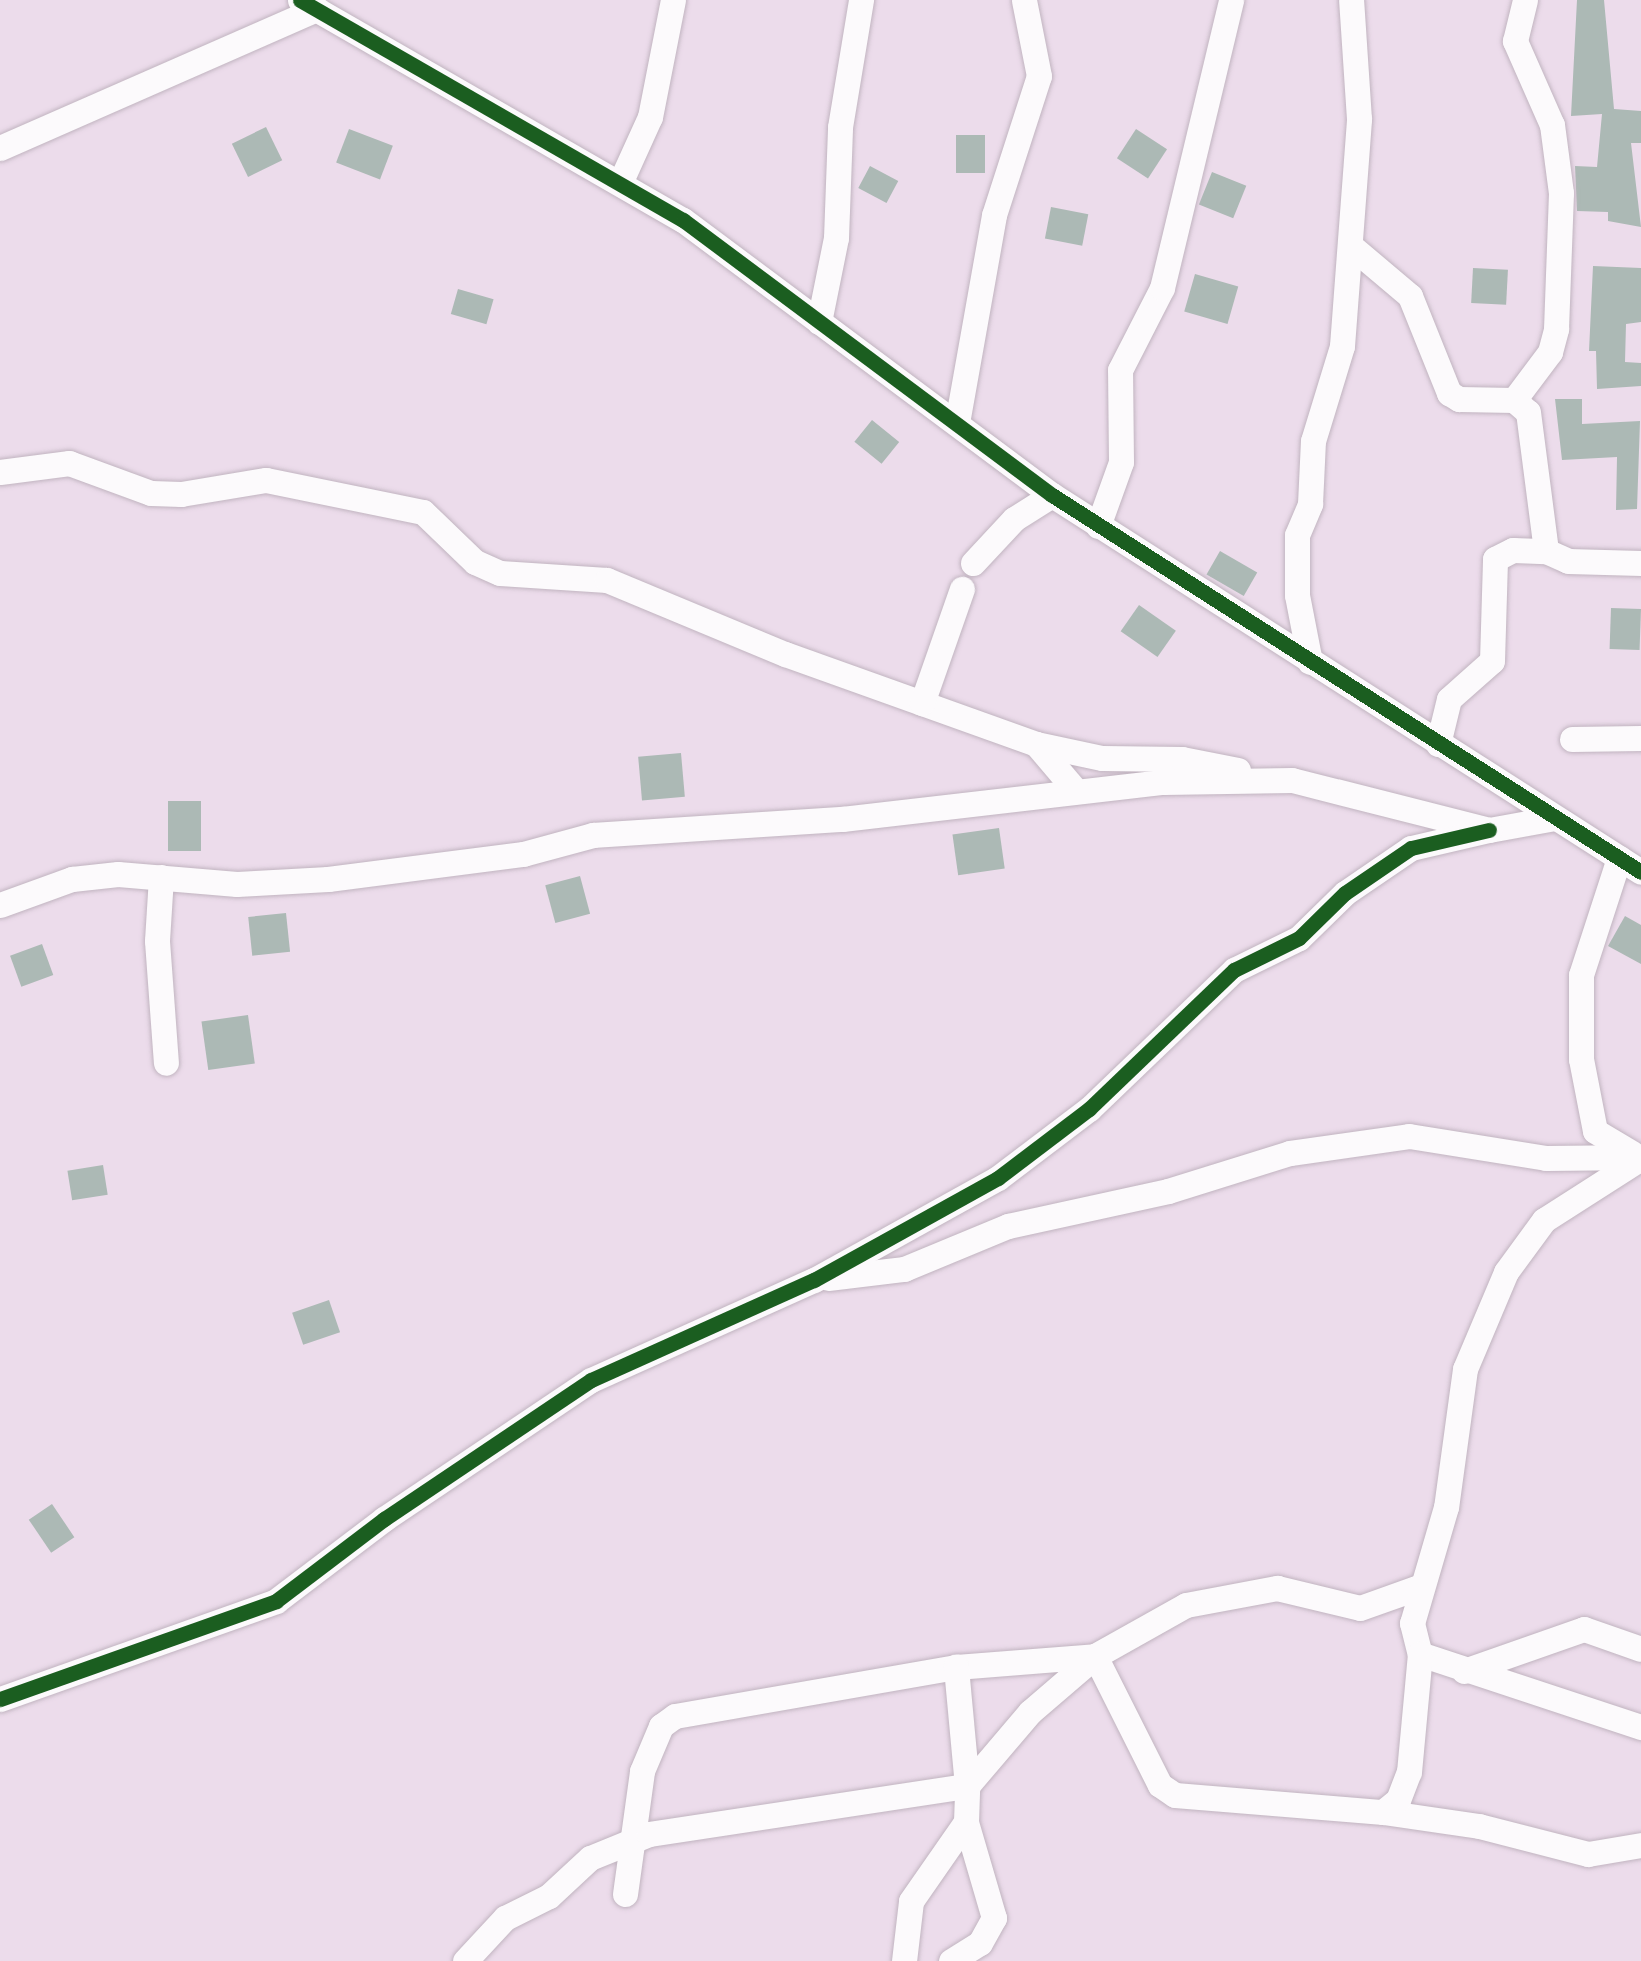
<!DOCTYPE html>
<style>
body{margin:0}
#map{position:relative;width:1641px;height:1961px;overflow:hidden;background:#ecdceb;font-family:"Varela Round",sans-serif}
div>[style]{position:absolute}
.building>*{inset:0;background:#acb9b5;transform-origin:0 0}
.roads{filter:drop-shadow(0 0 2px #c1b4c0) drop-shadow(0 0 2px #c1b4c0)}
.minor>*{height:25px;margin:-12.5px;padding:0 12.5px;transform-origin:12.5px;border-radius:12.5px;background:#fcfafc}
.cycleway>*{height:15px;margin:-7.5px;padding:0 7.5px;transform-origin:7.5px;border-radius:7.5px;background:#1b5e20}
span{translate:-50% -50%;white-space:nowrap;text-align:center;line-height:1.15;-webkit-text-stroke:8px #f3d5f1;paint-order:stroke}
</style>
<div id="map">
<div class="building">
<div style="clip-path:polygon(1577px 0,1604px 0,1614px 109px,1641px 111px,1641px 143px,1631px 143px,1641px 227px,1608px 221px,1608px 212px,1577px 211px,1575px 166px,1597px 167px,1602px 114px,1571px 116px)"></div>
<div style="left:266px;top:127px;width:37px;height:38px;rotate:64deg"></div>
<div style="left:349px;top:129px;width:47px;height:36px;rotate:21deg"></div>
<div style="left:1136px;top:129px;width:37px;height:35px;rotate:33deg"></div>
<div style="left:956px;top:135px;width:29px;height:38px"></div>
<div style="left:870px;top:166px;width:32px;height:25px;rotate:28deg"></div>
<div style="left:1212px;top:172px;width:37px;height:35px;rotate:22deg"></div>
<div style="left:1051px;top:207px;width:38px;height:32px;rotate:11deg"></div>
<div style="clip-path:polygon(1593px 266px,1641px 268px,1641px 322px,1626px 324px,1625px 362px,1641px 363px,1641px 386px,1597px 389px,1596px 351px,1589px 351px)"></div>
<div style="left:1473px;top:268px;width:35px;height:35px;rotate:3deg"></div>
<div style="left:1195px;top:274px;width:45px;height:39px;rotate:16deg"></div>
<div style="left:458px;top:289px;width:37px;height:26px;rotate:16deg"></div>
<div style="clip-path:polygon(1555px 399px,1582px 399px,1582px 424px,1640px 421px,1637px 509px,1616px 510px,1617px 457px,1562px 460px)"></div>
<div style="left:872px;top:420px;width:35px;height:28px;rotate:39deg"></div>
<div style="left:1220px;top:551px;width:43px;height:27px;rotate:30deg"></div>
<div style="left:1139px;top:605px;width:45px;height:32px;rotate:35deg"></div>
<div style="left:1611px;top:608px;width:30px;height:41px;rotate:2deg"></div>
<div style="left:681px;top:753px;width:44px;height:43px;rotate:85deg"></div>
<div style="left:168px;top:801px;width:33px;height:50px"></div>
<div style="left:999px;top:828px;width:41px;height:47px;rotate:82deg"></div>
<div style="left:580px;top:876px;width:39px;height:36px;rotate:75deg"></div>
<div style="left:286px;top:913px;width:39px;height:38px;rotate:84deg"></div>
<div style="clip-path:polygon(1625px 916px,1641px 925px,1641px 964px,1608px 946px)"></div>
<div style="left:42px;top:944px;width:33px;height:34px;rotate:70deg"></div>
<div style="left:248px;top:1015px;width:49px;height:47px;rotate:82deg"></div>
<div style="left:103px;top:1165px;width:30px;height:36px;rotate:81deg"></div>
<div style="left:329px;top:1300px;width:34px;height:39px;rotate:71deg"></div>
<div style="left:52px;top:1504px;width:40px;height:28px;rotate:56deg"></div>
</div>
<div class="roads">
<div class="minor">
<div style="left:300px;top:0;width:442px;rotate:29.9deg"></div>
<div style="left:683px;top:220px;width:460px;rotate:36.7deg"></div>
<div style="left:1052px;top:495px;width:699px;rotate:32.62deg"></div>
<div style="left:0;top:148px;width:346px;rotate:-23.7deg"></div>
<div style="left:620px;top:183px;width:72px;rotate:-65.6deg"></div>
<div style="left:650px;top:117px;width:119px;rotate:-78.9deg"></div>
<div style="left:1352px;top:247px;width:76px;rotate:40.2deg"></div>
<div style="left:1410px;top:296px;width:105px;rotate:68.1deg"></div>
<div style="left:1449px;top:393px;width:12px;rotate:31deg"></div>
<div style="left:1459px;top:399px;width:55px;rotate:1deg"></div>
<div style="left:1514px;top:400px;width:18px;rotate:41deg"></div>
<div style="left:1528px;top:412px;width:140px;rotate:82.6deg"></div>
<div style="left:1546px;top:551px;width:24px;rotate:24deg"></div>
<div style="left:1568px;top:561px;width:73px;rotate:1.6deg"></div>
<div style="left:819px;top:322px;width:86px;rotate:-78.6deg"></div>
<div style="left:836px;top:238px;width:111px;rotate:-87.9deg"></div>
<div style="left:840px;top:127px;width:129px;rotate:-80.6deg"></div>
<div style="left:1514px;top:400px;width:60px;rotate:-53.1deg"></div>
<div style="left:1550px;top:352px;width:24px;rotate:-75deg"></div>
<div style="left:1556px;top:329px;width:136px;rotate:-87.9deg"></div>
<div style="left:1561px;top:193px;width:69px;rotate:-97.5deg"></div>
<div style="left:1552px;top:125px;width:92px;rotate:-113.8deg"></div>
<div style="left:1515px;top:41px;width:42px;rotate:-76.3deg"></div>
<div style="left:957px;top:423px;width:211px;rotate:-79.9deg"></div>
<div style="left:994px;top:215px;width:146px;rotate:-72.1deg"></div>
<div style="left:1039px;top:76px;width:77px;rotate:-101.2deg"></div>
<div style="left:0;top:472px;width:70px;rotate:-7.4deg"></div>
<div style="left:69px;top:463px;width:87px;rotate:20.1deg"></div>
<div style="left:151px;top:493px;width:30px;rotate:2deg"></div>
<div style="left:181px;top:494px;width:86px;rotate:-9.4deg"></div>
<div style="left:266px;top:480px;width:160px;rotate:11.5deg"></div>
<div style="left:423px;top:512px;width:72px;rotate:43.9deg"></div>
<div style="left:475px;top:562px;width:27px;rotate:24deg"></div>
<div style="left:500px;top:573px;width:107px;rotate:3.7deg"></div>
<div style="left:607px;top:580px;width:193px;rotate:22.6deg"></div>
<div style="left:785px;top:654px;width:267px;rotate:19.7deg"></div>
<div style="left:1036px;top:744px;width:67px;rotate:12deg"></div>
<div style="left:1102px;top:758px;width:80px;rotate:0.7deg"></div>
<div style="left:1182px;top:759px;width:57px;rotate:11.1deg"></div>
<div style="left:1098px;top:526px;width:68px;rotate:-70.2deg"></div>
<div style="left:1121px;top:462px;width:92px;rotate:-90.6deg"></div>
<div style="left:1120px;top:370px;width:92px;rotate:-62.9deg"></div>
<div style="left:1162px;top:288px;width:296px;rotate:-76.5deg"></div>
<div style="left:973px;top:563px;width:60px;rotate:-47deg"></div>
<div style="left:1014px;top:519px;width:45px;rotate:-32.3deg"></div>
<div style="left:1310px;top:662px;width:68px;rotate:-101deg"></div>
<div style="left:1297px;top:595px;width:60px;rotate:-90deg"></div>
<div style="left:1297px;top:535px;width:34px;rotate:-67deg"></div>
<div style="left:1310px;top:504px;width:63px;rotate:-87.3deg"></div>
<div style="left:1313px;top:441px;width:99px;rotate:-73deg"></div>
<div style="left:1342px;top:346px;width:228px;rotate:-85.7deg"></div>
<div style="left:1359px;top:119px;width:119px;rotate:-93.8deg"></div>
<div style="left:922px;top:703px;width:121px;rotate:-70.7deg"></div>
<div style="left:1572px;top:739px;width:69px;rotate:-0.8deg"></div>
<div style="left:1036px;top:744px;width:62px;rotate:49.6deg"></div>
<div style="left:1438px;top:744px;width:46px;rotate:-76.3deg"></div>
<div style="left:1449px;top:699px;width:57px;rotate:-41.5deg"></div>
<div style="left:1492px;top:661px;width:102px;rotate:-88.3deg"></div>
<div style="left:1495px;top:559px;width:20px;rotate:-27deg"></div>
<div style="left:1513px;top:550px;width:33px;rotate:2deg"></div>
<div style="left:1619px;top:858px;width:123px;rotate:108deg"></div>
<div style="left:1581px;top:975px;width:84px;rotate:90deg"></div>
<div style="left:1581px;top:1059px;width:73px;rotate:79deg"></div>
<div style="left:1595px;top:1131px;width:43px;rotate:30.7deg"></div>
<div style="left:161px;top:877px;width:64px;rotate:93.6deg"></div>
<div style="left:157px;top:941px;width:122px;rotate:85.8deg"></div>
<div style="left:0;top:905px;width:77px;rotate:-19.9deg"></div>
<div style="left:72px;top:879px;width:46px;rotate:-6.2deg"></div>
<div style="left:118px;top:874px;width:119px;rotate:4.8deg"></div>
<div style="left:237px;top:884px;width:91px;rotate:-3.1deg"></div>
<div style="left:328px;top:879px;width:197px;rotate:-7.3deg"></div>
<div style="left:523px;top:854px;width:73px;rotate:-15.2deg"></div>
<div style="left:593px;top:835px;width:250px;rotate:-3.7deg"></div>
<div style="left:842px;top:819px;width:323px;rotate:-6.6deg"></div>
<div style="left:1163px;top:782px;width:129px;rotate:-0.9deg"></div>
<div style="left:1292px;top:780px;width:203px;rotate:14.2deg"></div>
<div style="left:1489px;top:830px;width:67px;rotate:-10.3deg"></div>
<div style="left:1641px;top:1158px;width:115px;rotate:147.4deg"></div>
<div style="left:1544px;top:1220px;width:64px;rotate:126.2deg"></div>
<div style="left:1506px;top:1272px;width:105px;rotate:112.9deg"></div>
<div style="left:1465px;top:1369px;width:139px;rotate:97.8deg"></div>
<div style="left:1446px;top:1507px;width:121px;rotate:106.3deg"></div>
<div style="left:1412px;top:1623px;width:32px;rotate:76deg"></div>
<div style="left:1420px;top:1654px;width:233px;rotate:18.3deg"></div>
<div style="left:828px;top:1278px;width:77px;rotate:-6.8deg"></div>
<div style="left:904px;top:1269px;width:113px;rotate:-22.5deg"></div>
<div style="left:1008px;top:1226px;width:164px;rotate:-12.3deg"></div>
<div style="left:1168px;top:1191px;width:128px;rotate:-17.3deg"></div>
<div style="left:1290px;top:1153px;width:120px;rotate:-8.1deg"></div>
<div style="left:1409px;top:1136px;width:139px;rotate:9.1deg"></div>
<div style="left:1546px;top:1158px;width:95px;rotate:-0.6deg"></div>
<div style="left:1464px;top:1671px;width:127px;rotate:-19.3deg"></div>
<div style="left:1584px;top:1629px;width:60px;rotate:19.3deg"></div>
<div style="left:0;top:1699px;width:293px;rotate:-19.5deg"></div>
<div style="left:276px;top:1601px;width:136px;rotate:-37.2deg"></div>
<div style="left:384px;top:1519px;width:249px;rotate:-33.9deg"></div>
<div style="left:591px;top:1380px;width:244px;rotate:-24.2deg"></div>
<div style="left:814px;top:1280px;width:210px;rotate:-29deg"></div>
<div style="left:998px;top:1178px;width:114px;rotate:-37.2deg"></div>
<div style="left:1089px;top:1109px;width:201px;rotate:-43.8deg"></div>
<div style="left:1234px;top:970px;width:72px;rotate:-26.2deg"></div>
<div style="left:1299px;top:938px;width:64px;rotate:-44.4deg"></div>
<div style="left:1345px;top:893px;width:80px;rotate:-34.3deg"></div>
<div style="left:1411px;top:848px;width:80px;rotate:-13deg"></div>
<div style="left:1383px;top:1812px;width:97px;rotate:8.3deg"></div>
<div style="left:1479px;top:1826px;width:113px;rotate:14.4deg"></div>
<div style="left:1588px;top:1854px;width:54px;rotate:-9.6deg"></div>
<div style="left:625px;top:1894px;width:124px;rotate:-82.1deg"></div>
<div style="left:642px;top:1771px;width:49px;rotate:-67.1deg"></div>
<div style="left:661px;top:1726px;width:17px;rotate:-36deg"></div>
<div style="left:675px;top:1716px;width:285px;rotate:-9.9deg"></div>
<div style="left:956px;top:1667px;width:139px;rotate:-4.5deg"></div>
<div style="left:1095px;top:1656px;width:144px;rotate:63.3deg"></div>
<div style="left:1160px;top:1785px;width:18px;rotate:34deg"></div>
<div style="left:1175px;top:1795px;width:209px;rotate:4.7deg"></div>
<div style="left:1383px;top:1812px;width:19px;rotate:-39deg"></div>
<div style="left:1398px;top:1800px;width:30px;rotate:-69deg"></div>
<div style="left:1409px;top:1772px;width:119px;rotate:-84.7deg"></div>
<div style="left:465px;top:1961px;width:59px;rotate:-47.1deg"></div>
<div style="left:505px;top:1918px;width:49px;rotate:-26.6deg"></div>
<div style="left:549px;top:1896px;width:56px;rotate:-42.8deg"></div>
<div style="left:590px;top:1858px;width:64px;rotate:-22.1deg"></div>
<div style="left:649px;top:1834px;width:322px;rotate:-8.6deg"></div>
<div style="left:967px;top:1786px;width:120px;rotate:-95.3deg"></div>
<div style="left:904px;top:1961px;width:60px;rotate:-83.3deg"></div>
<div style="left:911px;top:1901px;width:96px;rotate:-55.2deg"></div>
<div style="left:966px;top:1822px;width:36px;rotate:-88deg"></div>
<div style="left:967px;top:1786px;width:97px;rotate:-49.6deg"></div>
<div style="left:1030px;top:1712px;width:86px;rotate:-40.7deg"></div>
<div style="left:1095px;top:1656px;width:104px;rotate:-29.3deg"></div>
<div style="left:1186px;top:1605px;width:93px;rotate:-10.6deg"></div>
<div style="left:1277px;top:1588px;width:85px;rotate:13.5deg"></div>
<div style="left:1360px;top:1608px;width:63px;rotate:-19.6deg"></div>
<div style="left:951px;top:1961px;width:34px;rotate:-32deg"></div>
<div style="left:980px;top:1943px;width:29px;rotate:-61deg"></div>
<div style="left:994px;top:1918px;width:100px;rotate:-106.3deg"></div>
</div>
</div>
<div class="cycleway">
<div style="left:300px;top:0;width:442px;rotate:29.9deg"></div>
<div style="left:683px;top:220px;width:460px;rotate:36.7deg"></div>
<div style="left:1052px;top:495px;width:699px;rotate:32.62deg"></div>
<div style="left:0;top:1699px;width:293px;rotate:-19.5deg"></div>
<div style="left:276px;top:1601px;width:136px;rotate:-37.2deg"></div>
<div style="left:384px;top:1519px;width:249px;rotate:-33.9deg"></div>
<div style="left:591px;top:1380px;width:244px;rotate:-24.2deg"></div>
<div style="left:814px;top:1280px;width:210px;rotate:-29deg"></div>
<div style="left:998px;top:1178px;width:114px;rotate:-37.2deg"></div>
<div style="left:1089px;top:1109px;width:201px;rotate:-43.8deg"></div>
<div style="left:1234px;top:970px;width:72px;rotate:-26.2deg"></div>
<div style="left:1299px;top:938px;width:64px;rotate:-44.4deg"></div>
<div style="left:1345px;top:893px;width:80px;rotate:-34.3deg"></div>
<div style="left:1411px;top:848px;width:80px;rotate:-13deg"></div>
</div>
</div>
